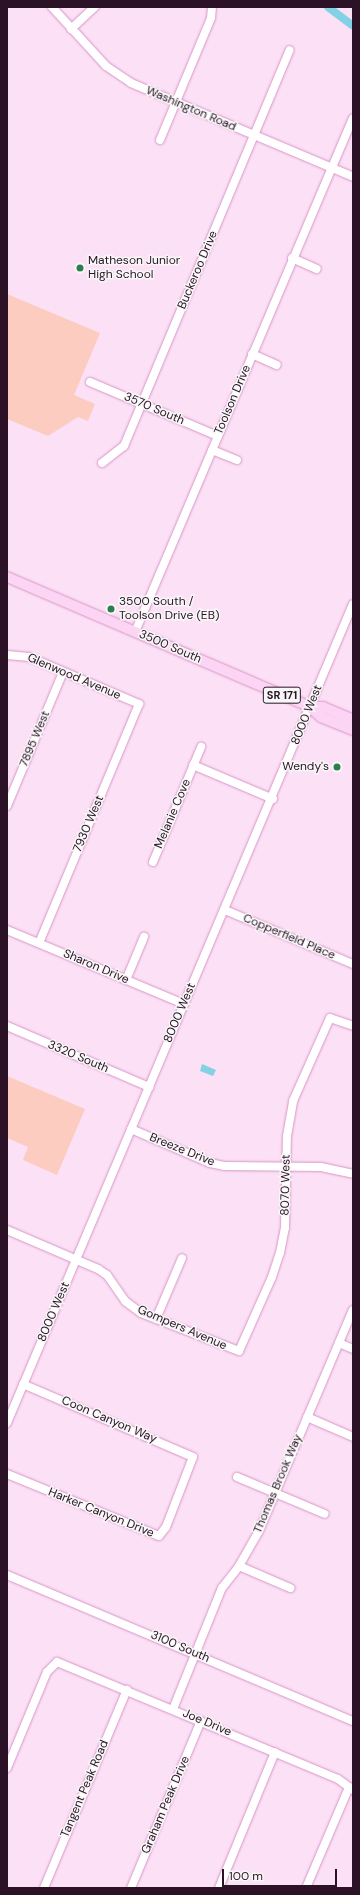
<!DOCTYPE html>
<style>
body{margin:0}
#map{position:relative;width:360px;height:1895px;overflow:hidden;background:#fce0f5;font-family:"DM Sans",sans-serif}
div>[style]{position:absolute}
.green>*{inset:0;background:#fcccc0}
.water>*{inset:0;background:#83d1e4}
.canal>*{height:8px;margin:-4px;padding:0 4px;transform-origin:4px;border-radius:4px;background:#83d1e4}
.roads{filter:drop-shadow(0 0 1px #d795c9) drop-shadow(0 0 1px #d795c9)}
.minor>*{height:8px;margin:-4px;padding:0 4px;transform-origin:4px;border-radius:4px;background:#fff}
.major>*{height:10px;margin:-5px;padding:0 5px;transform-origin:5px;border-radius:5px;background:#fcd5f4}
.dots>*{width:11px;height:11px;translate:-50% -50%;box-sizing:border-box;border:2px solid #f7f7f7;border-radius:50%}
span{translate:-50% -50%;white-space:nowrap;text-align:center;line-height:1.15;-webkit-text-stroke:3px #f7f7f7;paint-order:stroke}
.shield-label span{padding:1px 3px;background:#f7f7f7;border:1px solid;border-radius:3px;-webkit-text-stroke-width:0}
.shield-label{font-size:11px;color:#2b1226;font-weight:700}
.street-label{font-size:12px;color:#2b1226}
.poi-label{font-size:12px;color:#2b1226}
.left{translate:0 -50%;text-align:left}
.right{translate:-100% -50%;text-align:right}
.frame{position:absolute;inset:0;border:8px solid #2b1226;pointer-events:none}
.scale{position:absolute;left:222px;top:1869px;width:115px;height:18px;box-sizing:border-box;border:2px solid #2b1226;border-top:0;padding-left:5px;font-size:12px;line-height:14px;white-space:nowrap;color:#2b1226;-webkit-text-stroke:3px #f7f7f7;paint-order:stroke}
</style>
<div id="map">
<div class="green">
<div style="clip-path:polygon(7px 294px,100px 333px,74px 395px,95px 404px,88px 421px,78px 417px,48px 436px,7px 419px)"></div>
<div style="clip-path:polygon(7px 1076px,85px 1109px,57px 1175px,23px 1160px,28px 1147px,7px 1138px)"></div>
</div>
<div class="water">
<div style="clip-path:polygon(202px 1064px,216px 1070px,213px 1076px,200px 1071px)"></div>
</div>
<div class="canal">
<div style="left:328px;top:7px;width:31px;rotate:37deg"></div>
</div>
<div class="roads">
<div class="minor">
<div style="left:52px;top:7px;width:80px;rotate:47.5deg"></div>
<div style="left:106px;top:66px;width:30px;rotate:34deg"></div>
<div style="left:131px;top:83px;width:241px;rotate:22.9deg"></div>
<div style="left:71px;top:29px;width:33px;rotate:-43deg"></div>
<div style="left:160px;top:140px;width:132px;rotate:-67.3deg"></div>
<div style="left:211px;top:18px;width:11px;rotate:-85deg"></div>
<div style="left:292px;top:258px;width:27px;rotate:24deg"></div>
<div style="left:252px;top:354px;width:27px;rotate:24deg"></div>
<div style="left:90px;top:382px;width:139px;rotate:22.9deg"></div>
<div style="left:212px;top:450px;width:27px;rotate:22deg"></div>
<div style="left:102px;top:463px;width:28px;rotate:-38deg"></div>
<div style="left:124px;top:446px;width:429px;rotate:-67.3deg"></div>
<div style="left:135px;top:632px;width:558px;rotate:-67.02deg"></div>
<div style="left:7px;top:655px;width:22px;rotate:5deg"></div>
<div style="left:29px;top:657px;width:120px;rotate:23.1deg"></div>
<div style="left:139px;top:704px;width:259px;rotate:112.7deg"></div>
<div style="left:193px;top:765px;width:87px;rotate:23deg"></div>
<div style="left:7px;top:806px;width:145px;rotate:-67.3deg"></div>
<div style="left:153px;top:862px;width:125px;rotate:-67.3deg"></div>
<div style="left:225px;top:910px;width:139px;rotate:22.9deg"></div>
<div style="left:7px;top:930px;width:192px;rotate:22.7deg"></div>
<div style="left:126px;top:980px;width:47px;rotate:-67.3deg"></div>
<div style="left:7px;top:1026px;width:155px;rotate:23.2deg"></div>
<div style="left:131px;top:1129px;width:86px;rotate:23.3deg"></div>
<div style="left:210px;top:1163px;width:14px;rotate:12deg"></div>
<div style="left:224px;top:1166px;width:97px;rotate:0.6deg"></div>
<div style="left:321px;top:1167px;width:33px;rotate:12deg"></div>
<div style="left:7px;top:1230px;width:99px;rotate:23.2deg"></div>
<div style="left:98px;top:1269px;width:11px;rotate:34deg"></div>
<div style="left:107px;top:1275px;width:32px;rotate:55deg"></div>
<div style="left:125px;top:1301px;width:20px;rotate:37deg"></div>
<div style="left:141px;top:1313px;width:105px;rotate:21.2deg"></div>
<div style="left:239px;top:1351px;width:81px;rotate:-66deg"></div>
<div style="left:272px;top:1277px;width:25px;rotate:-72deg"></div>
<div style="left:280px;top:1253px;width:25px;rotate:-79deg"></div>
<div style="left:285px;top:1228px;width:92px;rotate:-88.8deg"></div>
<div style="left:287px;top:1136px;width:36px;rotate:-80deg"></div>
<div style="left:293px;top:1101px;width:91px;rotate:-66deg"></div>
<div style="left:330px;top:1018px;width:24px;rotate:19deg"></div>
<div style="left:156px;top:1319px;width:66px;rotate:-66.9deg"></div>
<div style="left:339px;top:1343px;width:15px;rotate:23deg"></div>
<div style="left:307px;top:1417px;width:50px;rotate:23.5deg"></div>
<div style="left:7px;top:1423px;width:889px;rotate:-67.1deg"></div>
<div style="left:7px;top:1474px;width:164px;rotate:22.2deg"></div>
<div style="left:159px;top:1536px;width:11px;rotate:-52deg"></div>
<div style="left:166px;top:1527px;width:75px;rotate:-68.9deg"></div>
<div style="left:193px;top:1457px;width:185px;rotate:-156.8deg"></div>
<div style="left:237px;top:1477px;width:95px;rotate:22.8deg"></div>
<div style="left:239px;top:1566px;width:56px;rotate:23.3deg"></div>
<div style="left:7px;top:1575px;width:376px;rotate:22.9deg"></div>
<div style="left:173px;top:1709px;width:131px;rotate:-68deg"></div>
<div style="left:222px;top:1588px;width:28px;rotate:-52deg"></div>
<div style="left:239px;top:1566px;width:40px;rotate:-60.3deg"></div>
<div style="left:259px;top:1531px;width:240px;rotate:-67deg"></div>
<div style="left:7px;top:1768px;width:104px;rotate:-67.4deg"></div>
<div style="left:47px;top:1672px;width:14px;rotate:-45deg"></div>
<div style="left:57px;top:1662px;width:304px;rotate:22.6deg"></div>
<div style="left:338px;top:1779px;width:19px;rotate:36deg"></div>
<div style="left:44px;top:1888px;width:215px;rotate:-67.3deg"></div>
<div style="left:131px;top:1888px;width:181px;rotate:-67.3deg"></div>
<div style="left:219px;top:1888px;width:147px;rotate:-67.6deg"></div>
<div style="left:306px;top:1888px;width:110px;rotate:-66.9deg"></div>
</div>
<div class="major">
<div style="left:7px;top:577px;width:318px;rotate:23.2deg"></div>
<div style="left:299px;top:702px;width:12px;rotate:24deg"></div>
<div style="left:310px;top:707px;width:15px;rotate:42deg"></div>
<div style="left:321px;top:717px;width:35px;rotate:22deg"></div>
<div style="left:310px;top:707px;width:13px"></div>
<div style="left:323px;top:707px;width:33px;rotate:23deg"></div>
</div>
</div>
<div class="dots">
<div style="left:80px;top:268px;background:#2d7d4e"></div>
<div style="left:111px;top:609px;background:#2d7d4e"></div>
<div style="left:337px;top:767px;background:#2d7d4e"></div>
</div>
<div class="shield-label">
<span style="left:282px;top:695px">SR 171</span>
</div>
<div class="street-label">
<span style="left:191px;top:109px;rotate:23deg">Washington Road</span>
<span style="left:198px;top:270px;rotate:-67deg">Buckeroo Drive</span>
<span style="left:233px;top:400px;rotate:-67deg">Toolson Drive</span>
<span style="left:154px;top:409px;rotate:23deg">3570 South</span>
<span style="left:170px;top:647px;rotate:23deg">3500 South</span>
<span style="left:74px;top:677px;rotate:23deg">Glenwood Avenue</span>
<span style="left:307px;top:715px;rotate:-68deg">8000 West</span>
<span style="left:35px;top:739px;rotate:-67deg">7895 West</span>
<span style="left:173px;top:814px;rotate:-67deg">Melanie Cove</span>
<span style="left:89px;top:824px;rotate:-67deg">7930 West</span>
<span style="left:289px;top:937px;rotate:23deg">Copperfield Place</span>
<span style="left:96px;top:967px;rotate:23deg">Sharon Drive</span>
<span style="left:180px;top:1013px;rotate:-67deg">8000 West</span>
<span style="left:78px;top:1057px;rotate:23deg">3320 South</span>
<span style="left:182px;top:1150px;rotate:22deg">Breeze Drive</span>
<span style="left:286px;top:1185px;rotate:-89deg">8070 West</span>
<span style="left:54px;top:1312px;rotate:-67deg">8000 West</span>
<span style="left:182px;top:1328px;rotate:23deg">Gompers Avenue</span>
<span style="left:109px;top:1420px;rotate:23deg">Coon Canyon Way</span>
<span style="left:278px;top:1484px;rotate:-67deg">Thomas Brook Way</span>
<span style="left:101px;top:1513px;rotate:22deg">Harker Canyon Drive</span>
<span style="left:180px;top:1647px;rotate:23deg">3100 South</span>
<span style="left:207px;top:1723px;rotate:23deg">Joe Drive</span>
<span style="left:85px;top:1789px;rotate:-67deg">Tangent Peak Road</span>
<span style="left:166px;top:1805px;rotate:-67deg">Graham Peak Drive</span>
</div>
<div class="poi-label">
<span class="left" style="left:88px;top:268px">Matheson Junior<br>High School</span>
<span class="left" style="left:119px;top:609px">3500 South /<br>Toolson Drive (EB)</span>
<span class="right" style="left:329px;top:767px">Wendy's</span>
</div>
<div class="frame"></div>
<div class="scale">100 m</div>
</div>
